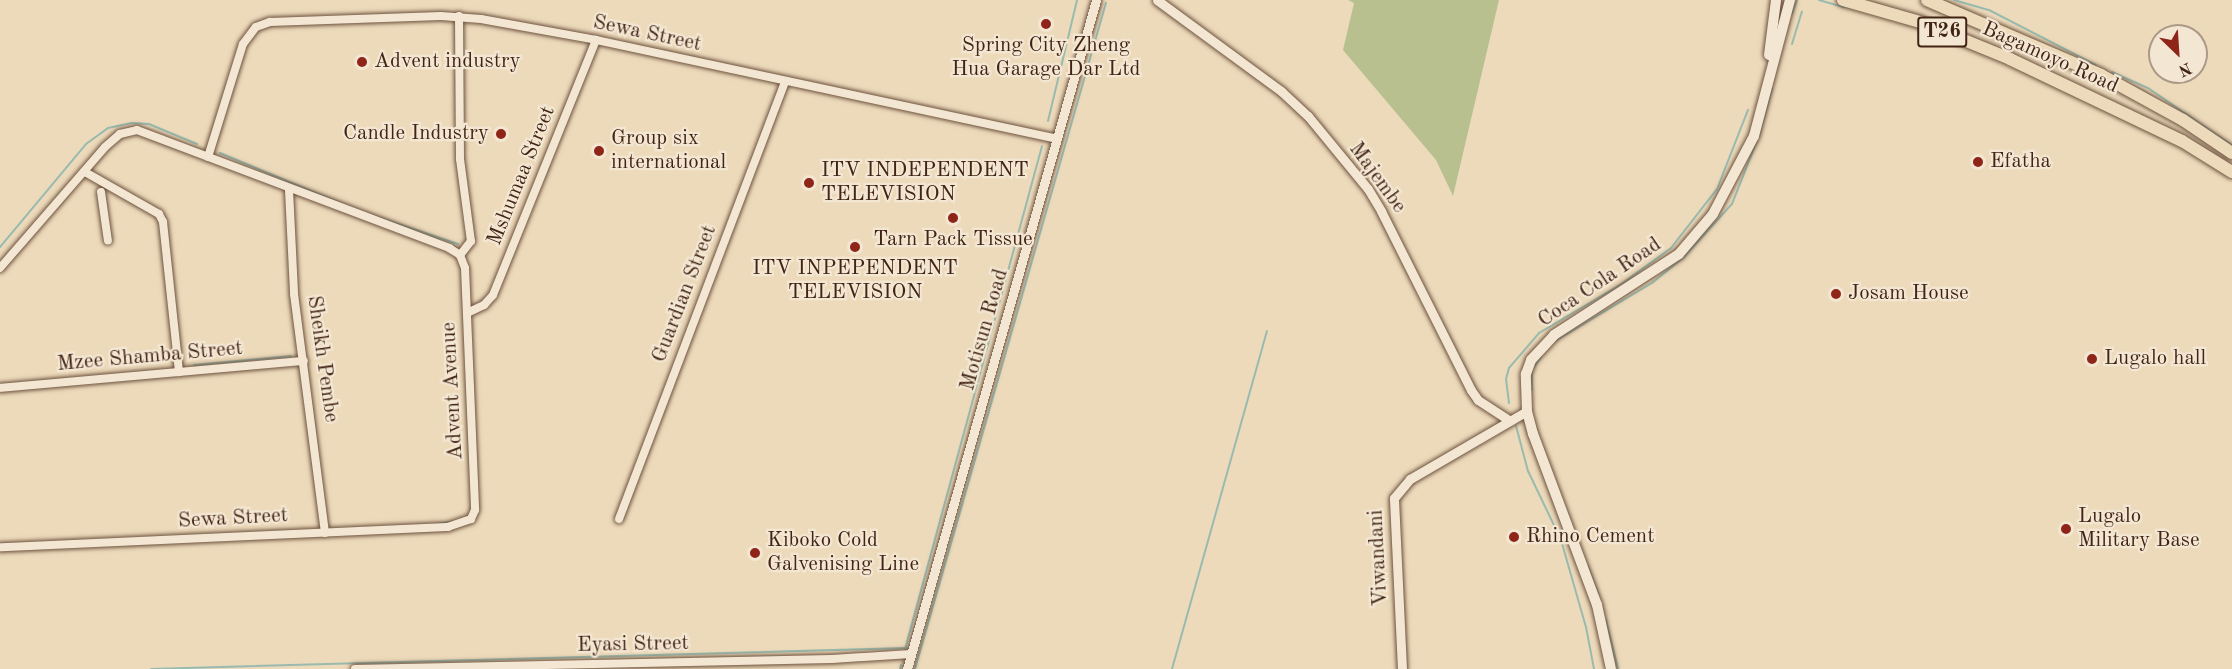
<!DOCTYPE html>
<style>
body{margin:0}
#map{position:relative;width:2232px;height:669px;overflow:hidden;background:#eddabb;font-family:"Old Standard TT",serif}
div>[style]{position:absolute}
.green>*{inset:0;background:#b8c090}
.stream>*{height:2px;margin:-1px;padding:0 1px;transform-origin:1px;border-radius:1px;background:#99bbaf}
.roads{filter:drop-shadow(0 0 2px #6d523e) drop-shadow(0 0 2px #6d523e)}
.minor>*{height:8px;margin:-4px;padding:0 4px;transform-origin:4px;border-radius:4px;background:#f3e7d3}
.tertiary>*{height:9px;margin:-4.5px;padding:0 4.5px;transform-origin:4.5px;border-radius:4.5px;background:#f3e7d3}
.secondary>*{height:10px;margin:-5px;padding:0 5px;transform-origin:5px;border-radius:5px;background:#f3e7d3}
.trunk>*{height:12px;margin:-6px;padding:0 6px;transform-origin:6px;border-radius:6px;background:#eddabb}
.dots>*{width:16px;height:16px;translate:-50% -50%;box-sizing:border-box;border:3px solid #f3e7d3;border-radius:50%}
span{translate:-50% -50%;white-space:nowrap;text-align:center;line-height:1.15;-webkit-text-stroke:4.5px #f3e7d3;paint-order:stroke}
.shield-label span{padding:2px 4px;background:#f3e7d3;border:2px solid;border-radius:4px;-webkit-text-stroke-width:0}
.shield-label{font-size:20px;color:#422414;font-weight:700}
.street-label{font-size:21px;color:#422414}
.poi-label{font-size:21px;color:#422414}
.left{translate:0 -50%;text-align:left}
.right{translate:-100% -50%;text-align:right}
.north{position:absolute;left:2148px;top:24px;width:60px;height:60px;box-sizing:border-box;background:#f3e7d3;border:2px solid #ac9987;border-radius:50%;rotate:155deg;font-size:16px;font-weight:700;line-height:24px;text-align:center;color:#422414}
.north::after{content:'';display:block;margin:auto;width:21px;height:27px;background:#8f2418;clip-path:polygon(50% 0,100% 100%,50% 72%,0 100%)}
</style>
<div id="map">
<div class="green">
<div style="clip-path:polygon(1348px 0,1499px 0,1453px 196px,1436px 160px,1343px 50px,1354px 3px)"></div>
</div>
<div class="stream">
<div style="left:1819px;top:0;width:26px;rotate:16deg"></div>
<div style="left:1954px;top:0;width:36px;rotate:16deg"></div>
<div style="left:1989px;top:10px;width:120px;rotate:27.2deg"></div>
<div style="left:1792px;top:14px;width:15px;rotate:-70deg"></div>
<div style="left:1792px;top:44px;width:34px;rotate:-73deg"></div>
<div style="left:2112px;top:72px;width:39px;rotate:24deg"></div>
<div style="left:2148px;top:88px;width:102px;rotate:34.2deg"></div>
<div style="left:1048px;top:121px;width:124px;rotate:-76.5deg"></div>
<div style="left:1759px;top:136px;width:49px;rotate:-74.5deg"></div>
<div style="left:220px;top:153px;width:144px;rotate:22.5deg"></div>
<div style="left:369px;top:214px;width:94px;rotate:18.6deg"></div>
<div style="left:0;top:247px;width:134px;rotate:-50.1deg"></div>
<div style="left:86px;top:144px;width:27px;rotate:-36deg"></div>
<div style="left:108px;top:128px;width:24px;rotate:-12deg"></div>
<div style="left:131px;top:123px;width:18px;rotate:3deg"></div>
<div style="left:149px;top:124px;width:52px;rotate:22.6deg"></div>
<div style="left:1552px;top:343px;width:117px;rotate:-31deg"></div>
<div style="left:1652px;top:283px;width:40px;rotate:-39deg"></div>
<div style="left:1683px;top:258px;width:73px;rotate:-47.8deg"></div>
<div style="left:1732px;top:204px;width:68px;rotate:-68.4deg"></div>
<div style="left:194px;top:365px;width:97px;rotate:-5.3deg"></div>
<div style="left:1532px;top:390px;width:20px;rotate:-90deg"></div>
<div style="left:1532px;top:370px;width:16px;rotate:-55deg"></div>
<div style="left:1509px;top:403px;width:24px;rotate:-97deg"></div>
<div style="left:1506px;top:379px;width:11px;rotate:-75deg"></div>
<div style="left:1509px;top:368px;width:46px;rotate:-49.4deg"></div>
<div style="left:1539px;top:333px;width:94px;rotate:-30.7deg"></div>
<div style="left:1620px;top:285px;width:63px;rotate:-36deg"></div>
<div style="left:1671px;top:248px;width:75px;rotate:-52.1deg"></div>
<div style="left:1717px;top:189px;width:85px;rotate:-68.6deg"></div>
<div style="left:1516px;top:426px;width:47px;rotate:75.1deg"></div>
<div style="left:1528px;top:471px;width:76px;rotate:64.4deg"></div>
<div style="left:1561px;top:540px;width:91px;rotate:74deg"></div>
<div style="left:1586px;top:627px;width:43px;rotate:79.2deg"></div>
<div style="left:436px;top:524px;width:18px;rotate:-9deg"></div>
<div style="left:1588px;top:566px;width:30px;rotate:70deg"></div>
<div style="left:1606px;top:620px;width:50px;rotate:76.2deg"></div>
<div style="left:905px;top:649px;width:521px;rotate:-74.76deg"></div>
<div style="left:151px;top:669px;width:754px;rotate:-1.6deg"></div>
<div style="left:900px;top:669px;width:4px;rotate:-76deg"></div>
<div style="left:915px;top:669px;width:693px;rotate:-74deg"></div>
<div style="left:1172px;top:669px;width:351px;rotate:-74.3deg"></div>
</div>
<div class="roads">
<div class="minor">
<div style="left:459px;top:16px;width:143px;rotate:89.6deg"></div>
<div style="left:460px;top:159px;width:83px;rotate:82.4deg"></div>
<div style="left:471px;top:241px;width:18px;rotate:128deg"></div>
<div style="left:208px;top:157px;width:118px;rotate:-72.8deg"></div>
<div style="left:243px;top:44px;width:21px;rotate:-53deg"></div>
<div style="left:256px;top:27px;width:15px;rotate:-20deg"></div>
<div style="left:270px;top:22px;width:171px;rotate:-2deg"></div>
<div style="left:441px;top:16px;width:40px;rotate:4.3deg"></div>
<div style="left:481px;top:19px;width:117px;rotate:10.3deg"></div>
<div style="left:596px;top:40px;width:472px;rotate:12.1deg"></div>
<div style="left:85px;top:172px;width:85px;rotate:29.6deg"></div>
<div style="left:159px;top:214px;width:9px;rotate:63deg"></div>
<div style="left:163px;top:222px;width:151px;rotate:83.9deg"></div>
<div style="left:289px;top:190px;width:104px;rotate:87.2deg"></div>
<div style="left:294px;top:294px;width:241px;rotate:82.6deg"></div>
<div style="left:101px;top:192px;width:49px;rotate:81.9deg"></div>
<div style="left:0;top:268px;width:160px;rotate:-49deg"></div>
<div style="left:105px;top:147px;width:20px;rotate:-41deg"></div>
<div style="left:120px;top:134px;width:17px;rotate:-13deg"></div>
<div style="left:137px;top:130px;width:334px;rotate:20.7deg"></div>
<div style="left:449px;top:248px;width:13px;rotate:32deg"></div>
<div style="left:460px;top:255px;width:14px;rotate:69deg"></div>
<div style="left:465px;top:268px;width:242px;rotate:87.6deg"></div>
<div style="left:475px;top:510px;width:10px;rotate:114deg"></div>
<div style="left:471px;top:519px;width:24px;rotate:161deg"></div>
<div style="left:448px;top:527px;width:448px;rotate:177.4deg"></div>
<div style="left:467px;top:313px;width:19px;rotate:-25deg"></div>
<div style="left:484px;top:305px;width:13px;rotate:-48deg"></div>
<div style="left:493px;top:295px;width:275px;rotate:-68deg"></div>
<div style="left:0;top:388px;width:305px;rotate:-5.1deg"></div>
<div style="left:619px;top:519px;width:467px;rotate:-69.2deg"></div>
<div style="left:355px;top:669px;width:477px;rotate:-1.2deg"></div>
<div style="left:832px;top:659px;width:79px;rotate:-3.6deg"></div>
</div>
<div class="tertiary">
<div style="left:1157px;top:0;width:154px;rotate:36.3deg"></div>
<div style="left:1281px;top:91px;width:37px;rotate:43deg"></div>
<div style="left:1308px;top:116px;width:94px;rotate:50.6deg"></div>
<div style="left:1368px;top:189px;width:26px;rotate:59deg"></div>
<div style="left:1381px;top:211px;width:200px;rotate:63.3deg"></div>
<div style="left:1471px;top:390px;width:12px;rotate:55deg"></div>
<div style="left:1478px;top:400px;width:38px;rotate:33deg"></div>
<div style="left:907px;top:669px;width:695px;rotate:-74.22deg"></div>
<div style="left:1402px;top:669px;width:171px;rotate:-92.7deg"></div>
<div style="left:1394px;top:498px;width:25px;rotate:-50deg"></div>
<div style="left:1410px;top:479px;width:135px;rotate:-30.2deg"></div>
</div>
<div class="secondary">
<div style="left:1769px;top:55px;width:55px;rotate:-82.7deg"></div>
<div style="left:1611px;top:669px;width:66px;rotate:-102.3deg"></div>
<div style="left:1597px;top:605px;width:183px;rotate:-110.5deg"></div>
<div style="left:1533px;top:434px;width:24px;rotate:-105deg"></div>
<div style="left:1527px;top:411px;width:37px;rotate:-92deg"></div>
<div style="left:1526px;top:374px;width:15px;rotate:-70deg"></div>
<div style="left:1531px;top:360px;width:34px;rotate:-47deg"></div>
<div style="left:1554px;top:335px;width:149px;rotate:-32.9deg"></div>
<div style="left:1679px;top:254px;width:52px;rotate:-49.6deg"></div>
<div style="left:1713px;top:214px;width:88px;rotate:-62.3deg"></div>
<div style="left:1754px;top:136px;width:141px;rotate:-75.2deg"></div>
</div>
<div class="trunk">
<div style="left:1843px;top:0;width:80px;rotate:15.9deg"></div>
<div style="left:1920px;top:22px;width:97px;rotate:22.3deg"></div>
<div style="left:2010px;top:59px;width:191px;rotate:25.5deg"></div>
<div style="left:2182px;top:141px;width:59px;rotate:31.8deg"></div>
<div style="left:1927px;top:0;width:189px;rotate:23.3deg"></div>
<div style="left:2101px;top:75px;width:94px;rotate:28.8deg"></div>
<div style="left:2183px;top:120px;width:59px;rotate:34deg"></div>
</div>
</div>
<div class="dots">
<div style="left:1046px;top:24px;background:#8f2418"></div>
<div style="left:362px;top:62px;background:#8f2418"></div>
<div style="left:501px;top:134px;background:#8f2418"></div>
<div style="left:599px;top:151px;background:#8f2418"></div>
<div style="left:1978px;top:162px;background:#8f2418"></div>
<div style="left:809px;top:183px;background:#8f2418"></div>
<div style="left:953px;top:218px;background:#8f2418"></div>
<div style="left:855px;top:247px;background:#8f2418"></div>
<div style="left:1836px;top:294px;background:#8f2418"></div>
<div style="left:2092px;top:359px;background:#8f2418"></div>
<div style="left:2066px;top:529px;background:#8f2418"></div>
<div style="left:1514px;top:537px;background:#8f2418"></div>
<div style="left:755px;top:553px;background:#8f2418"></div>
</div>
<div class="shield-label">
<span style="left:1942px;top:32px">T26</span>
</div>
<div class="street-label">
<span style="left:647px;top:34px;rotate:12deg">Sewa Street</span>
<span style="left:2050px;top:58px;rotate:24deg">Bagamoyo Road</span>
<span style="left:522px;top:176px;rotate:-68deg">Mshumaa Street</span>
<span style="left:1377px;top:178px;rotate:54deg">Majembe</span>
<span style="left:1600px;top:283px;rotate:-34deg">Coca Cola Road</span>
<span style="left:685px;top:294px;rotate:-69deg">Guardian Street</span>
<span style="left:985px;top:330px;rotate:-74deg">Motisun Road</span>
<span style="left:150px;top:357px;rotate:-5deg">Mzee Shamba Street</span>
<span style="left:322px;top:359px;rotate:82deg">Sheikh Pembe</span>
<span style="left:453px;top:391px;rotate:-93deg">Advent Avenue</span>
<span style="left:233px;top:519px;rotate:-3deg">Sewa Street</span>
<span style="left:1379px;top:558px;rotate:-93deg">Viwandani</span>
<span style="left:633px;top:645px;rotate:-1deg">Eyasi Street</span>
</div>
<div class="poi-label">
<span style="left:1046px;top:58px">Spring City Zheng<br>Hua Garage Dar Ltd</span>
<span class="left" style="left:374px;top:62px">Advent industry</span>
<span class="right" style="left:489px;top:134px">Candle Industry</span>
<span class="left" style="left:611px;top:151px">Group six<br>international</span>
<span class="left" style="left:1990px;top:162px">Efatha</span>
<span class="left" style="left:821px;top:183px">ITV INDEPENDENT<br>TELEVISION</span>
<span style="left:953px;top:240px">Tarn Pack Tissue</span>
<span style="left:855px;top:281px">ITV INPEPENDENT<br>TELEVISION</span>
<span class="left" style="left:1848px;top:294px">Josam House</span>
<span class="left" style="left:2104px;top:359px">Lugalo hall</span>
<span class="left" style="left:2078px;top:529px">Lugalo<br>Military Base</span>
<span class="left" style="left:1526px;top:537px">Rhino Cement</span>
<span class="left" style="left:767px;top:553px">Kiboko Cold<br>Galvenising Line</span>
</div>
<div class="north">N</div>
</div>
